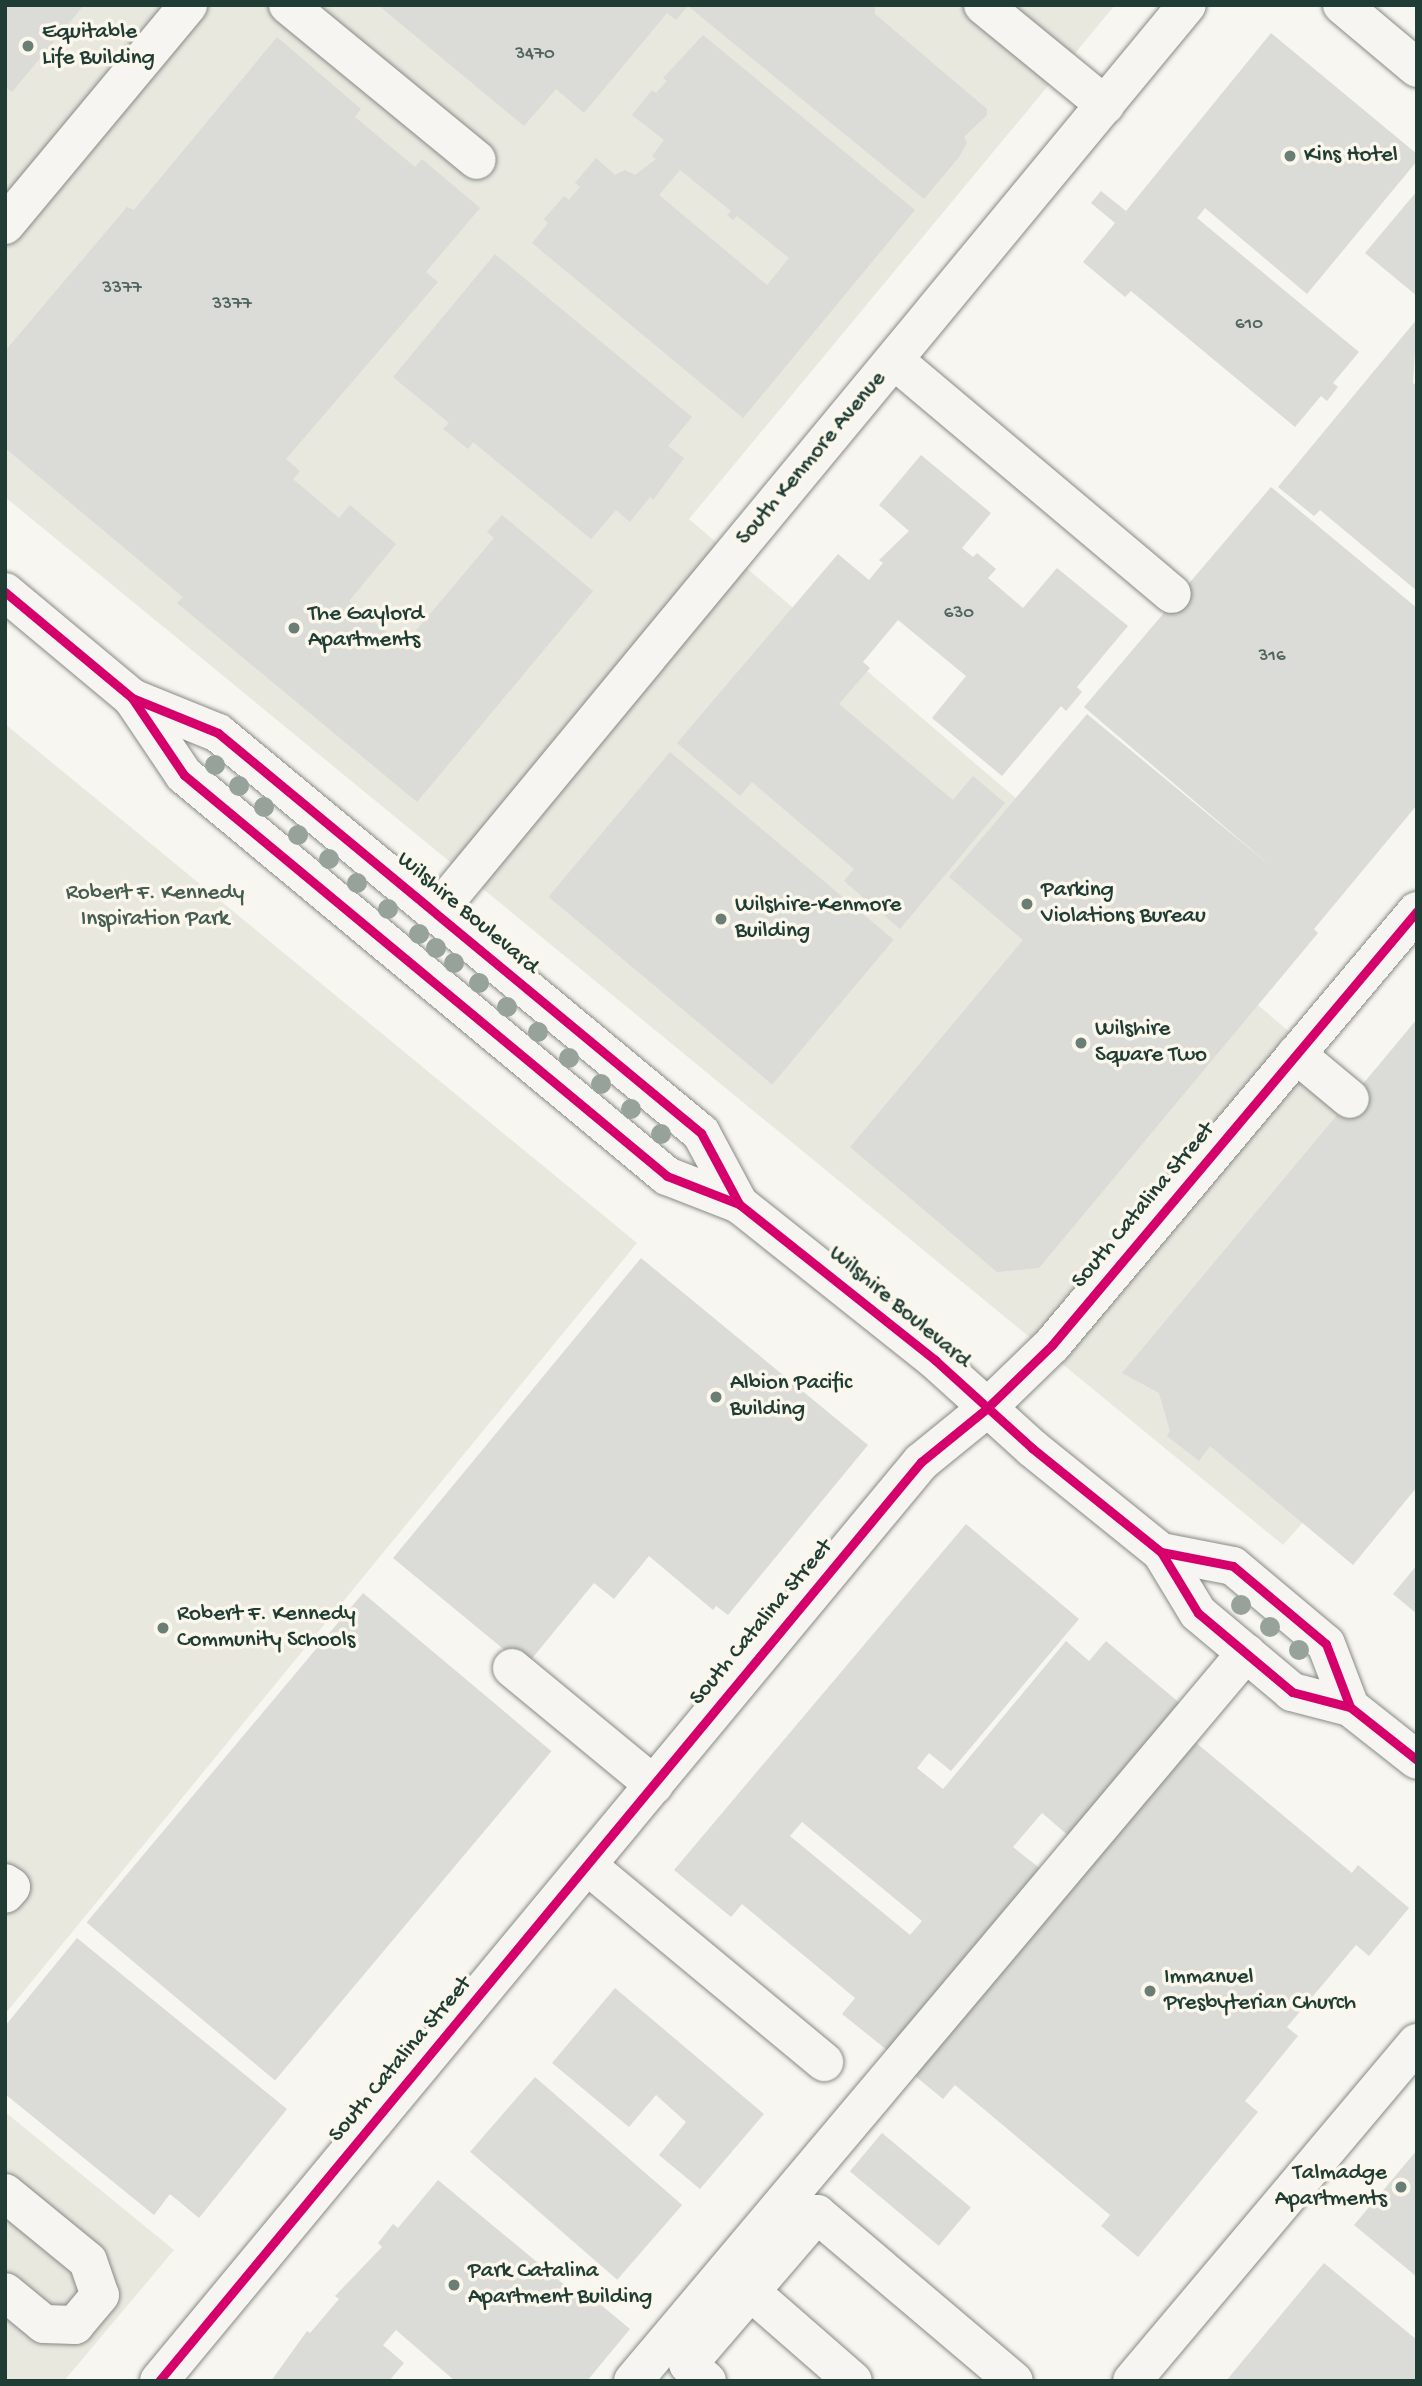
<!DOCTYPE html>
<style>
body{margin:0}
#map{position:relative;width:1422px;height:2386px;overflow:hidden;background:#f8f6f0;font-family:"Gochi Hand",sans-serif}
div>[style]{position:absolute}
.built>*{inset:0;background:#e8e8df}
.building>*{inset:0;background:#dbdbd7;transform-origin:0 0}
.roads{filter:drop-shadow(0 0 2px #868b86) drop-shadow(0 0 2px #868b86)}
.minor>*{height:38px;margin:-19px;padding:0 19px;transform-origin:19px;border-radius:19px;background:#f6f5f1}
.major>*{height:38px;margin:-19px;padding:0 19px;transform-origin:19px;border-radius:19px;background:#f6f5f1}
.cycleway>*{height:9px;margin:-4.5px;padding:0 4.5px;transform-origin:4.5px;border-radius:4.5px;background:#d6006c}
.trees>*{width:20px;height:20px;margin:-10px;border-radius:50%;background:#96a29a}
.dots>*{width:19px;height:19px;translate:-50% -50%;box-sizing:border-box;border:4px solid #fbf7ec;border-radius:50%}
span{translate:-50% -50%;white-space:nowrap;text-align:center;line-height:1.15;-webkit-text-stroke:7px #fbf7ec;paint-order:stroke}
.number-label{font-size:19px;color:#4e645d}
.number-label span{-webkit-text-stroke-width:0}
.poi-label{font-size:23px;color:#1f3d34}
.left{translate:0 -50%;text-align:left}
.right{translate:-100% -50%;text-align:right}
.street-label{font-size:23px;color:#1f3d34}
.park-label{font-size:23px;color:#455d53}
.frame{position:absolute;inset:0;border:7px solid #1f3d34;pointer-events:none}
</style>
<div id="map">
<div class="built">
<div style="clip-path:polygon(5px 5px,1115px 5px,689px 519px,1417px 1141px,1417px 1393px,1283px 1545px,5px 497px)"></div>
<div style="clip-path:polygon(5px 724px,637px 1243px,5px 2014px)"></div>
<div style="clip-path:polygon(5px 2112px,174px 2250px,64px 2381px,5px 2381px)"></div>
</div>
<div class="building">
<div style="clip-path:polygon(5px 5px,84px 5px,12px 92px,5px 87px)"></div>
<div style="clip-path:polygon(378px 5px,875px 5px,875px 14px,987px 109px,987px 115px,964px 137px,967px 143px,959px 157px,924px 199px,688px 6px,676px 20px,667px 13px,584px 113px,556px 89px,524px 126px)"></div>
<div style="clip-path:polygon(1271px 33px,1417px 154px,1417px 161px,1307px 294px,1205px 208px,1197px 218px,1359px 352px,1333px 383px,1338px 387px,1327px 401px,1321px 396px,1295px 427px,1131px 291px,1125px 297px,1083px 262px,1115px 223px,1091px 203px,1101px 191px,1126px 211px)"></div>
<div style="clip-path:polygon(evenodd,703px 35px,915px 210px,743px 418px,532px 243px,548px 223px,544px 219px,564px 196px,569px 200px,580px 187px,575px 183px,596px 158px,615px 175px,625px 170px,635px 175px,656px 159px,652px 156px,664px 140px,632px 115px,652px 90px,656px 93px,667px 81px,663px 78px,703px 35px,680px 170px,731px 211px,727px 215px,733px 220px,737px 216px,789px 258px,767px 285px,659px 195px,680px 170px)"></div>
<div style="clip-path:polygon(277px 37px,361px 109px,355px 117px,415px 167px,422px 159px,480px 208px,426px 272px,438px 282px,286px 459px,300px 471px,293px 479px,339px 518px,350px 505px,396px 544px,349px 601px,403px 646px,494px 538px,487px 532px,502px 515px,593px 591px,417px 802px,177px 603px,183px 597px,5px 448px,5px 351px,127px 207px,134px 210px)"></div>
<div style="clip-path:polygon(1417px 191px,1417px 296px,1365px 253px)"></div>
<div style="clip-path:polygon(495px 254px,692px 417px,668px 446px,684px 458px,653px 500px,650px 497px,630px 522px,616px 510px,591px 539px,473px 442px,468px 449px,443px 429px,449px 423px,393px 377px)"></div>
<div style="clip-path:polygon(1417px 319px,1413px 383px,1417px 386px,1417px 591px,1320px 510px,1314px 516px,1278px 487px)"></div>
<div style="clip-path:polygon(921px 455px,991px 513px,962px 548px,973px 557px,977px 553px,996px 569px,988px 578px,1023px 608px,1057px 568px,1128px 626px,1077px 687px,1082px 692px,1066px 711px,1061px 706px,1002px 776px,932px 718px,966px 676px,898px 620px,863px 662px,870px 668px,839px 704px,953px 800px,973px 776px,1005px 803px,900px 929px,844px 881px,854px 869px,752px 782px,740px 796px,677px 743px,838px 554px,869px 580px,883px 563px,879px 560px,909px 531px,879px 505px)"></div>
<div style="clip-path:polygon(1271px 487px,1417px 608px,1417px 805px,1314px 929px,1318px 933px,1039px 1268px,997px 1272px,850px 1147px,1023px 940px,949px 877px,1087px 714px,1273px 868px,1084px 707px)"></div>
<div style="left:670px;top:752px;width:292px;height:189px;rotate:40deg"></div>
<div style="clip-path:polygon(1417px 1019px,1417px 1487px,1353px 1565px,1210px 1446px,1199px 1461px,1167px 1436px,1170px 1431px,1159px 1393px,1122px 1373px)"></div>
<div style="clip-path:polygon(641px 1258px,868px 1445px,728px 1615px,716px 1606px,713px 1610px,649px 1556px,614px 1599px,594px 1583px,525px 1667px,393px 1558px)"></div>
<div style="clip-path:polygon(evenodd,966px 1524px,1079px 1619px,951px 1771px,929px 1753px,917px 1768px,943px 1789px,1066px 1641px,1089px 1661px,1106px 1641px,1182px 1705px,1070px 1837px,1042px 1813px,1013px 1847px,1042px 1870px,892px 2054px,842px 2014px,855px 1998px,742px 1904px,731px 1917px,674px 1870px,966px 1524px,802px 1822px,922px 1921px,910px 1935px,790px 1836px,802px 1822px)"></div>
<div style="clip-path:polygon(1417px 1565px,1417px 1614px,1393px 1594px)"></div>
<div style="left:363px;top:1593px;width:246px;height:430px;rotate:40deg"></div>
<div style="clip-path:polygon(1194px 1741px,1352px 1873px,1358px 1865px,1409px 1908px,1369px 1956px,1356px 1945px,1287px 2027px,1298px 2036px,1245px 2101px,1258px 2112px,1138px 2257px,1101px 2226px,1110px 2215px,955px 2085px,943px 2099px,914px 2075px)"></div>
<div style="clip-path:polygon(77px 1938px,287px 2109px,199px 2218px,170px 2194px,154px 2215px,5px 2094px,5px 2026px)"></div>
<div style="clip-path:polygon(615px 1988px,764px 2114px,700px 2189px,659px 2155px,686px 2122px,656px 2095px,629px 2127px,552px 2063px)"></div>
<div style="left:535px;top:2077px;width:195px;height:99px;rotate:41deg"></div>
<div style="left:882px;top:2133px;width:116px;height:50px;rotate:40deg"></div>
<div style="clip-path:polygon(1417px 2150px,1417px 2277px,1354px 2225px)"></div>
<div style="clip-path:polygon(438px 2180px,578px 2296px,583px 2290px,630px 2329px,587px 2381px,455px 2381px,396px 2330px,383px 2345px,404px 2363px,389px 2381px,271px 2381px,307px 2331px,310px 2333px,339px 2299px,335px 2296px,382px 2247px,378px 2243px,393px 2224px,398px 2228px)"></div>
<div style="clip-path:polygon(1324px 2263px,1417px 2340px,1417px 2381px,1226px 2381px)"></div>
</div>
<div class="roads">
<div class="minor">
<div style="left:288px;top:5px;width:244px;rotate:39.4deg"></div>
<div style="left:983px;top:5px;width:158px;rotate:39.3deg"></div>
<div style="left:5px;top:225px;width:286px;rotate:-50.2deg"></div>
<div style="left:894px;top:360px;width:363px;rotate:40.1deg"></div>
<div style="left:436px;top:913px;width:1178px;rotate:-50.41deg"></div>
<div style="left:1296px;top:1054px;width:70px;rotate:39.8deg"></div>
<div style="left:512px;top:1668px;width:184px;rotate:39.5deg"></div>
<div style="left:588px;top:1866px;width:307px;rotate:39.7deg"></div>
<div style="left:5px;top:1883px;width:7px;rotate:34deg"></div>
<div style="left:11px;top:1887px;width:9px;rotate:131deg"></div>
<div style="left:5px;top:2193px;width:107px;rotate:39.3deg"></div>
<div style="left:88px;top:2261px;width:36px;rotate:71deg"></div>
<div style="left:100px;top:2295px;width:39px;rotate:130deg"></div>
<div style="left:75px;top:2325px;width:31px;rotate:-178deg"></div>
<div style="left:44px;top:2324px;width:50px;rotate:-140.6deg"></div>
<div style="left:751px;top:2292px;width:135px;rotate:41.1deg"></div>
<div style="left:159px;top:2381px;width:1194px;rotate:-50.34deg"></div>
<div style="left:921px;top:1462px;width:84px;rotate:-39.2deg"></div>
<div style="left:986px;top:1409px;width:92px;rotate:-44.1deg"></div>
<div style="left:1052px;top:1345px;width:567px;rotate:-49.94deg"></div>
<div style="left:633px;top:2381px;width:952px;rotate:-49.9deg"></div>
<div style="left:707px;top:2381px;width:25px;rotate:-138deg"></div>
<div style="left:688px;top:2364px;width:198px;rotate:-49.3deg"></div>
<div style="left:817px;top:2214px;width:258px;rotate:40.3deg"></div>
<div style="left:1132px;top:2381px;width:442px;rotate:-49.9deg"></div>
</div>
<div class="major">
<div style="left:1342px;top:5px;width:98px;rotate:40deg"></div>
<div style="left:5px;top:592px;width:165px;rotate:39.8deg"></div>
<div style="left:132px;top:698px;width:93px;rotate:56deg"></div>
<div style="left:184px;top:775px;width:628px;rotate:39.7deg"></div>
<div style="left:667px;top:1176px;width:77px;rotate:21.3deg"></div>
<div style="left:739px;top:1204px;width:251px;rotate:38.5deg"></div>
<div style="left:935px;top:1360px;width:131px;rotate:42.2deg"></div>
<div style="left:1032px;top:1448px;width:166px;rotate:38.9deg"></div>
<div style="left:1161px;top:1552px;width:71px;rotate:58.8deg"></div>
<div style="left:1198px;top:1613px;width:123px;rotate:40deg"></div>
<div style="left:1292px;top:1692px;width:60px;rotate:14.5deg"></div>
<div style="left:1350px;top:1707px;width:85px;rotate:38.3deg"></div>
<div style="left:132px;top:698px;width:93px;rotate:22.1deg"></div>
<div style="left:218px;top:733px;width:627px;rotate:39.63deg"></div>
<div style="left:701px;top:1133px;width:81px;rotate:61.8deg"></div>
<div style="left:1161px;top:1552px;width:73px;rotate:11deg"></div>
<div style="left:1233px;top:1566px;width:121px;rotate:40deg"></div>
<div style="left:1326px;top:1644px;width:67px;rotate:69.1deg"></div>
</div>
</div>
<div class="cycleway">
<div style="left:5px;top:592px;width:165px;rotate:39.8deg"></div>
<div style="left:132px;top:698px;width:93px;rotate:56deg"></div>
<div style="left:184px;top:775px;width:628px;rotate:39.7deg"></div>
<div style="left:667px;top:1176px;width:77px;rotate:21.3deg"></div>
<div style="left:739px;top:1204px;width:251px;rotate:38.5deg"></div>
<div style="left:935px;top:1360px;width:131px;rotate:42.2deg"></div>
<div style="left:1032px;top:1448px;width:166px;rotate:38.9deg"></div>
<div style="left:1161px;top:1552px;width:71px;rotate:58.8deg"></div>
<div style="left:1198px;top:1613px;width:123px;rotate:40deg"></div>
<div style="left:1292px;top:1692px;width:60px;rotate:14.5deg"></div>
<div style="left:1350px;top:1707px;width:85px;rotate:38.3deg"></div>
<div style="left:132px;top:698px;width:93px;rotate:22.1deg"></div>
<div style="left:218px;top:733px;width:627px;rotate:39.63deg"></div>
<div style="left:701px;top:1133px;width:81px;rotate:61.8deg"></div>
<div style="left:1161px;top:1552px;width:73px;rotate:11deg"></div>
<div style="left:1233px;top:1566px;width:121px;rotate:40deg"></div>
<div style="left:1326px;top:1644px;width:67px;rotate:69.1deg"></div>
<div style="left:159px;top:2381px;width:1194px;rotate:-50.34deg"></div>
<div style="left:921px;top:1462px;width:84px;rotate:-39.2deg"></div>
<div style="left:986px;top:1409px;width:92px;rotate:-44.1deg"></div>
<div style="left:1052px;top:1345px;width:567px;rotate:-49.94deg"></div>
</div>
<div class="trees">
<div style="left:215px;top:765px"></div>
<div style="left:239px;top:786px"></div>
<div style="left:264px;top:807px"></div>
<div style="left:298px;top:835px"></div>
<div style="left:329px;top:859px"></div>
<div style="left:357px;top:883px"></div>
<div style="left:388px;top:909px"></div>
<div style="left:419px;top:934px"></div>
<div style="left:436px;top:948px"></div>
<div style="left:454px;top:963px"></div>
<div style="left:479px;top:983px"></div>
<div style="left:507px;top:1007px"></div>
<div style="left:538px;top:1032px"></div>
<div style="left:569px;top:1058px"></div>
<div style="left:601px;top:1084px"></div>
<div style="left:631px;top:1109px"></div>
<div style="left:661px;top:1134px"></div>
<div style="left:1241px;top:1605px"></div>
<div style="left:1270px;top:1627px"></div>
<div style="left:1299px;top:1650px"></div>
</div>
<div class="dots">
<div style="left:28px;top:46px;background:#6b7e76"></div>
<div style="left:1290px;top:156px;background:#6b7e76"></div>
<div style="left:294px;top:628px;background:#6b7e76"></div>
<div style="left:1027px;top:904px;background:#6b7e76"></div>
<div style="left:721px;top:919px;background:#6b7e76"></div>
<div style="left:1081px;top:1043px;background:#6b7e76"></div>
<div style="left:716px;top:1397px;background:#6b7e76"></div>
<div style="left:163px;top:1628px;background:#6b7e76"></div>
<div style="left:1150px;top:1991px;background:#6b7e76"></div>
<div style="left:1401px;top:2187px;background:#6b7e76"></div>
<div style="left:454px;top:2285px;background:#6b7e76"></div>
</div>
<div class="number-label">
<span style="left:535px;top:55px">3470</span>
<span style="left:122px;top:289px">3377</span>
<span style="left:232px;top:305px">3377</span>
<span style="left:1249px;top:325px">610</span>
<span style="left:959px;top:614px">630</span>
<span style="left:1272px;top:657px">316</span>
</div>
<div class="poi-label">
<span class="left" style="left:42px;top:46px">Equitable<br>Life Building</span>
<span class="left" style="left:1304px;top:156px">Kins Hotel</span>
<span class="left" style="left:308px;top:628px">The Gaylord<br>Apartments</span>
<span class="left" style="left:1041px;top:904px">Parking<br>Violations Bureau</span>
<span class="left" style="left:735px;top:919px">Wilshire-Kenmore<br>Building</span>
<span class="left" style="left:1095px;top:1043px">Wilshire<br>Square Two</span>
<span class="left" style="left:730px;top:1397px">Albion Pacific<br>Building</span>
<span class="left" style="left:177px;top:1628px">Robert F. Kennedy<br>Community Schools</span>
<span class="left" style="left:1164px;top:1991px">Immanuel<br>Presbyterian Church</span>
<span class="right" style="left:1387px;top:2187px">Talmadge<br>Apartments</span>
<span class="left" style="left:468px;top:2285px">Park Catalina<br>Apartment Building</span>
</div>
<div class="street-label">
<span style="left:812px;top:459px;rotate:-50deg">South Kenmore Avenue</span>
<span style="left:467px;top:914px;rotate:40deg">Wilshire Boulevard</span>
<span style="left:1144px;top:1206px;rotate:-50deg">South Catalina Street</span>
<span style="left:899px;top:1308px;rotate:40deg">Wilshire Boulevard</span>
<span style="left:762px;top:1623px;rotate:-50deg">South Catalina Street</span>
<span style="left:401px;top:2060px;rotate:-50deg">South Catalina Street</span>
</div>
<div class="park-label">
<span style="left:155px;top:907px">Robert F. Kennedy<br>Inspiration Park</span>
</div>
<div class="frame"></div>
</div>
